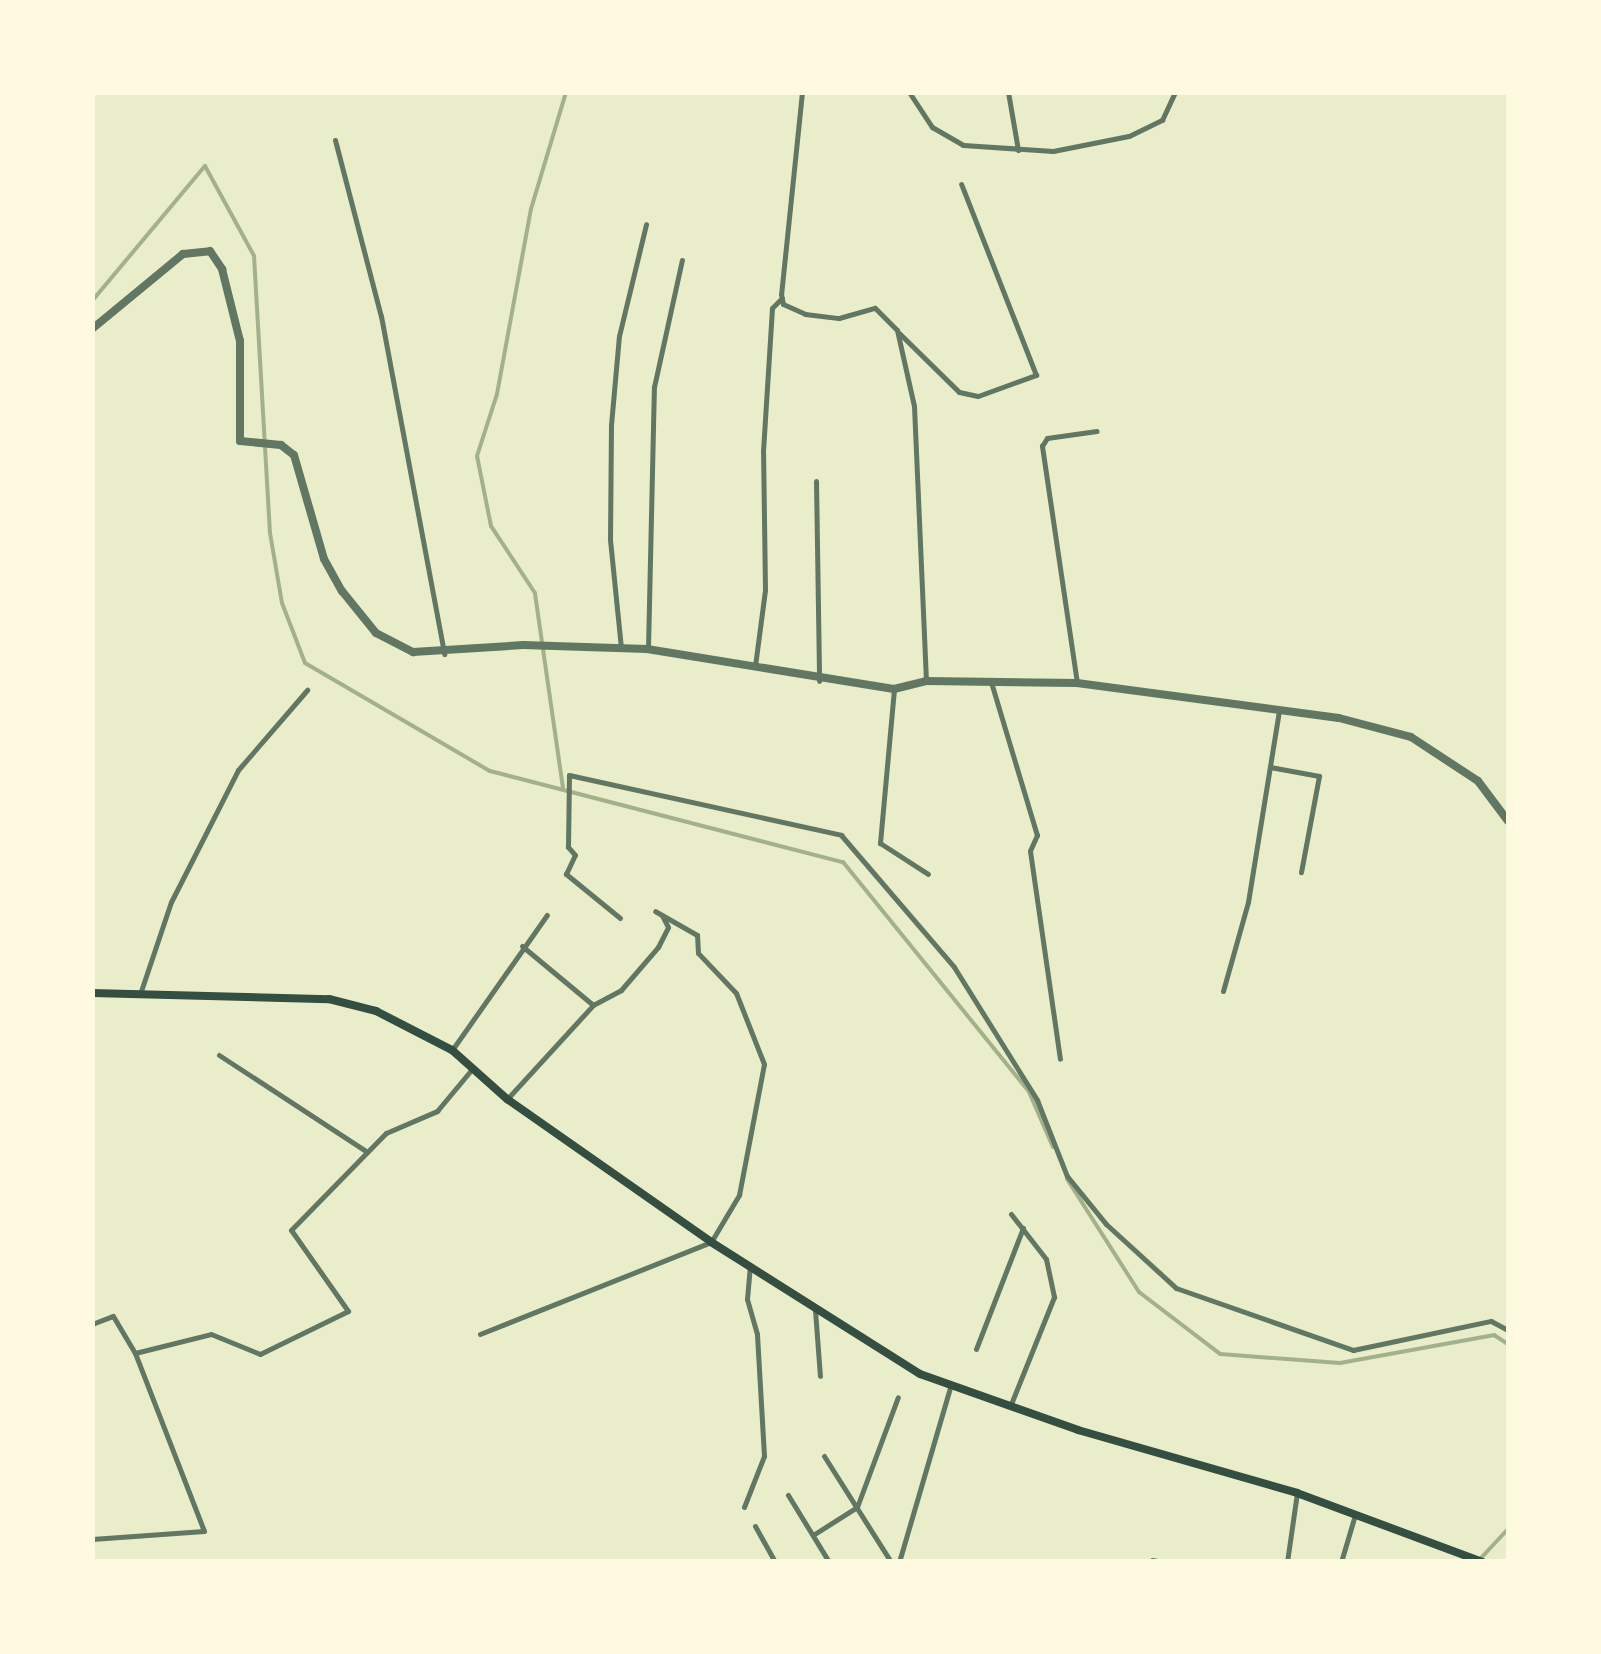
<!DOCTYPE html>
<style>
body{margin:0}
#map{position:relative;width:1601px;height:1654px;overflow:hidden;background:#e9edc9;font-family:Arial,sans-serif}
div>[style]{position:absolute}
.stream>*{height:4px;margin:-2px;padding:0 2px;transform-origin:2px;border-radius:2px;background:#a3b18a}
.minor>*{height:5px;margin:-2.5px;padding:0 2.5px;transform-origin:2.5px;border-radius:2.5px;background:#617663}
.tertiary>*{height:8px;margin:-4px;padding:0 4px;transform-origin:4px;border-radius:4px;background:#617663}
.secondary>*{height:8px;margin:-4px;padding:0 4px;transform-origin:4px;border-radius:4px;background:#344e41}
span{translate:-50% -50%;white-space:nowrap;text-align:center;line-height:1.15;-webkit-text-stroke:8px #fefae0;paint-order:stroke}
.frame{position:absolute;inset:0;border:95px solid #fefae0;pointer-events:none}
</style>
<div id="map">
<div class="stream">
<div style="left:92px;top:301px;width:176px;rotate:-50.1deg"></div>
<div style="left:205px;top:166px;width:102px;rotate:61.4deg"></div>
<div style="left:254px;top:256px;width:277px;rotate:86.7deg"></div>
<div style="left:270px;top:533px;width:71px;rotate:80.3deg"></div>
<div style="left:282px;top:603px;width:64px;rotate:69deg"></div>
<div style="left:305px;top:663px;width:214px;rotate:30.3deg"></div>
<div style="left:490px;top:771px;width:365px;rotate:14.5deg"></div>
<div style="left:843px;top:862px;width:296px;rotate:51deg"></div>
<div style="left:1029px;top:1092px;width:60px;rotate:66.4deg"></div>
<div style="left:563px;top:788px;width:197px;rotate:-98.2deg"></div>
<div style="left:535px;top:593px;width:80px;rotate:-123.3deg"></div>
<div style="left:491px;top:526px;width:71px;rotate:-101.3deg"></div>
<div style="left:477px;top:456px;width:65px;rotate:-72.1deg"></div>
<div style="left:497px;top:394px;width:188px;rotate:-79.6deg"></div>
<div style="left:531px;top:209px;width:122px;rotate:-73.3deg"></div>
<div style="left:1067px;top:1179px;width:134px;rotate:57.5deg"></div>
<div style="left:1139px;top:1292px;width:102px;rotate:37.4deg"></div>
<div style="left:1220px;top:1354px;width:120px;rotate:4.3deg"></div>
<div style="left:1340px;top:1363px;width:157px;rotate:-10.3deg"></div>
<div style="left:1494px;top:1335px;width:17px;rotate:33deg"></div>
<div style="left:1481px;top:1558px;width:40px;rotate:-47deg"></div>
</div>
<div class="minor">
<div style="left:802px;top:92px;width:203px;rotate:95.9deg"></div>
<div style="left:781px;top:294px;width:10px;rotate:79deg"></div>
<div style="left:783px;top:304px;width:24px;rotate:24deg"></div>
<div style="left:805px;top:314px;width:34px;rotate:7deg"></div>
<div style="left:839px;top:318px;width:37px;rotate:-16deg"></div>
<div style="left:875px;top:308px;width:31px;rotate:45deg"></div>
<div style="left:897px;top:330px;width:78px;rotate:77.4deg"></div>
<div style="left:914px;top:406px;width:275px;rotate:87.5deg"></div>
<div style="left:909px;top:92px;width:42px;rotate:56.7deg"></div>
<div style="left:932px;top:127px;width:36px;rotate:30deg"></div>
<div style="left:963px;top:145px;width:90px;rotate:3.8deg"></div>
<div style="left:1053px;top:151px;width:77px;rotate:-11.2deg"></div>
<div style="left:1129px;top:136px;width:37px;rotate:-26deg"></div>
<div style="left:1162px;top:120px;width:31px;rotate:-65deg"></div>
<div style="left:1008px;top:92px;width:59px;rotate:80.2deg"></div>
<div style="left:335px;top:140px;width:182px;rotate:75.4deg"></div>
<div style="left:381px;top:316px;width:344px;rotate:79.4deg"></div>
<div style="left:899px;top:333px;width:84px;rotate:44.5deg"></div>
<div style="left:959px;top:392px;width:19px;rotate:12deg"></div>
<div style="left:978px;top:396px;width:62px;rotate:-19.9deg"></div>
<div style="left:1036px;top:375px;width:205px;rotate:-111.4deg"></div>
<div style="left:816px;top:481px;width:200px;rotate:89.1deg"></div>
<div style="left:621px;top:648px;width:110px;rotate:-95.8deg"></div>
<div style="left:610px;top:539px;width:114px;rotate:-89.5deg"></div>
<div style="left:611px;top:425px;width:89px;rotate:-84.9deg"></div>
<div style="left:619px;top:336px;width:115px;rotate:-76.4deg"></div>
<div style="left:648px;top:648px;width:261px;rotate:-88.7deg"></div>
<div style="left:654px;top:387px;width:130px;rotate:-77.6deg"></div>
<div style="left:755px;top:666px;width:77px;rotate:-82.5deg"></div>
<div style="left:765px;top:590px;width:139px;rotate:-90.8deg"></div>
<div style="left:763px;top:451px;width:143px;rotate:-86.4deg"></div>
<div style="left:772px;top:308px;width:14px;rotate:-45deg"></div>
<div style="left:991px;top:682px;width:160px;rotate:73.3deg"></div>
<div style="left:1037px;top:835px;width:17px;rotate:114deg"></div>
<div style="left:1030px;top:851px;width:210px;rotate:81.8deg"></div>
<div style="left:1077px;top:683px;width:240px;rotate:-98.4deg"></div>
<div style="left:1042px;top:446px;width:9px;rotate:-58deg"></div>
<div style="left:1047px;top:438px;width:50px;rotate:-8deg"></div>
<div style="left:894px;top:689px;width:155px;rotate:95.2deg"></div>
<div style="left:880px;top:843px;width:57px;rotate:32.9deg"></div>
<div style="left:1270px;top:767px;width:50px;rotate:10.4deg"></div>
<div style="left:1319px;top:776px;width:98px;rotate:100.6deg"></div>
<div style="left:620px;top:918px;width:70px;rotate:-140.8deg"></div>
<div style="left:566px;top:874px;width:21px;rotate:-65deg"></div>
<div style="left:575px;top:855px;width:11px;rotate:-131deg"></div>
<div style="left:568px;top:847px;width:72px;rotate:-89.2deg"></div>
<div style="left:569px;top:775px;width:279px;rotate:12.4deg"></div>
<div style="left:841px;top:835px;width:174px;rotate:49.4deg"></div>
<div style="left:954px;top:967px;width:157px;rotate:58deg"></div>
<div style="left:1037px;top:1100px;width:82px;rotate:68.5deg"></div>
<div style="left:1067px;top:1176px;width:62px;rotate:50.9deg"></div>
<div style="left:1106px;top:1224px;width:95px;rotate:42.4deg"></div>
<div style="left:1176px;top:1288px;width:188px;rotate:19.3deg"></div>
<div style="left:1353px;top:1350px;width:141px;rotate:-11.9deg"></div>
<div style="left:1491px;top:1321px;width:19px;rotate:28deg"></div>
<div style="left:522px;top:946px;width:92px;rotate:39.7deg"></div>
<div style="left:1223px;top:991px;width:92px;rotate:-74.3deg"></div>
<div style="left:1248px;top:902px;width:194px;rotate:-80.8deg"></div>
<div style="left:140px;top:994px;width:97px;rotate:-71.4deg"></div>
<div style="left:171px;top:902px;width:148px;rotate:-63.1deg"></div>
<div style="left:238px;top:770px;width:106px;rotate:-49.2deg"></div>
<div style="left:452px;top:1050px;width:165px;rotate:-54.9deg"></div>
<div style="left:219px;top:1055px;width:177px;rotate:33.2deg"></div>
<div style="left:507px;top:1099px;width:127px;rotate:-47.5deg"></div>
<div style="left:593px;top:1005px;width:32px;rotate:-28deg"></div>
<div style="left:621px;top:990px;width:57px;rotate:-49.3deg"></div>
<div style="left:658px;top:947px;width:22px;rotate:-63deg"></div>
<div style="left:668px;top:927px;width:13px;rotate:-117deg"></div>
<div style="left:1011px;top:1214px;width:57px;rotate:52.1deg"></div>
<div style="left:1046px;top:1259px;width:39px;rotate:78deg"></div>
<div style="left:1054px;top:1297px;width:115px;rotate:111.9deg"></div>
<div style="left:815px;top:1310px;width:66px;rotate:85.7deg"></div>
<div style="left:92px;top:1324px;width:22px;rotate:-21deg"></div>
<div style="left:113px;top:1316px;width:43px;rotate:59.3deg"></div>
<div style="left:135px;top:1353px;width:78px;rotate:-14deg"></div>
<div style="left:211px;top:1334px;width:53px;rotate:22.2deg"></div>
<div style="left:260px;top:1354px;width:98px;rotate:-26deg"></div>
<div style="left:348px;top:1311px;width:99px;rotate:-125.1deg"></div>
<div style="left:291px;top:1230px;width:136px;rotate:-45.6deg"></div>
<div style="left:386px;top:1133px;width:56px;rotate:-23.3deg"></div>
<div style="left:437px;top:1111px;width:55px;rotate:-50.2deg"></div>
<div style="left:480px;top:1334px;width:249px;rotate:-21.7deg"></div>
<div style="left:711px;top:1242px;width:55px;rotate:-59.2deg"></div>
<div style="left:739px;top:1195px;width:133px;rotate:-79.2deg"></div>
<div style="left:764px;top:1064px;width:76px;rotate:-111.5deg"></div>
<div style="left:736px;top:993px;width:55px;rotate:-133.5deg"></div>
<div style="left:698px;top:953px;width:18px;rotate:-93deg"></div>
<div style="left:697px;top:935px;width:48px;rotate:-150.3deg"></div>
<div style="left:976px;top:1349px;width:130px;rotate:-68.8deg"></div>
<div style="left:824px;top:1456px;width:125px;rotate:57.7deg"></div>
<div style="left:788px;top:1495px;width:79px;rotate:58.5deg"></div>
<div style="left:744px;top:1507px;width:55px;rotate:-68.6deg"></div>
<div style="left:764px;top:1456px;width:122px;rotate:-93.3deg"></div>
<div style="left:757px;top:1334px;width:36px;rotate:-106deg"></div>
<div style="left:747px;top:1299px;width:33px;rotate:-85deg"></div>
<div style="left:755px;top:1526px;width:41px;rotate:60.9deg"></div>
<div style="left:813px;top:1535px;width:52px;rotate:-32.5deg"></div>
<div style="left:857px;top:1507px;width:117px;rotate:-69.6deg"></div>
<div style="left:92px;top:1539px;width:112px;rotate:-4.1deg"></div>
<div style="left:204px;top:1531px;width:191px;rotate:-111.2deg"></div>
<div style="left:1152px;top:1560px;width:11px;rotate:10deg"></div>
<div style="left:899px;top:1562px;width:185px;rotate:-73.7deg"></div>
<div style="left:1287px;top:1562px;width:70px;rotate:-81.8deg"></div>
<div style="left:1341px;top:1562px;width:46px;rotate:-73.5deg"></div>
</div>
<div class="tertiary">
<div style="left:92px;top:329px;width:118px;rotate:-39.5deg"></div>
<div style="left:183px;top:254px;width:27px;rotate:-6deg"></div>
<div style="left:210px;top:251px;width:22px;rotate:56deg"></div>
<div style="left:222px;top:269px;width:74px;rotate:76deg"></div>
<div style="left:240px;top:341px;width:100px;rotate:90deg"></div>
<div style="left:240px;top:441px;width:41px;rotate:5.6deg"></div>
<div style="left:281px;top:445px;width:16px;rotate:38deg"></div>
<div style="left:294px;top:455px;width:108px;rotate:73.9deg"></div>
<div style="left:324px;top:559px;width:37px;rotate:61deg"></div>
<div style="left:342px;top:591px;width:54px;rotate:51deg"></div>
<div style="left:376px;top:633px;width:42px;rotate:27.2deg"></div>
<div style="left:413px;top:652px;width:110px;rotate:-3.6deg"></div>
<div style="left:523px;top:645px;width:124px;rotate:1.8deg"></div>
<div style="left:647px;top:649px;width:250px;rotate:9.2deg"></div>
<div style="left:894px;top:689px;width:33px;rotate:-14deg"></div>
<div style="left:926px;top:681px;width:151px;rotate:0.8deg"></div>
<div style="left:1077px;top:683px;width:264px;rotate:7.6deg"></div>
<div style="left:1339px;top:718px;width:74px;rotate:14.8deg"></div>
<div style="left:1411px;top:737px;width:80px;rotate:33.3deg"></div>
<div style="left:1478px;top:781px;width:50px;rotate:53.1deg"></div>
</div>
<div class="secondary">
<div style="left:92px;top:993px;width:237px;rotate:1.5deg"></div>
<div style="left:329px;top:999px;width:49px;rotate:14.3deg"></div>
<div style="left:376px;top:1011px;width:85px;rotate:27.2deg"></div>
<div style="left:452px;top:1050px;width:74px;rotate:41.7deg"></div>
<div style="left:507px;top:1099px;width:249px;rotate:35deg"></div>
<div style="left:711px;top:1242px;width:247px;rotate:32.3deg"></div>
<div style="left:920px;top:1374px;width:168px;rotate:19.5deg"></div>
<div style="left:1078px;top:1430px;width:228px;rotate:16deg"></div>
<div style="left:1297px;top:1493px;width:198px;rotate:20.4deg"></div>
</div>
<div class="frame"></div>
</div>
